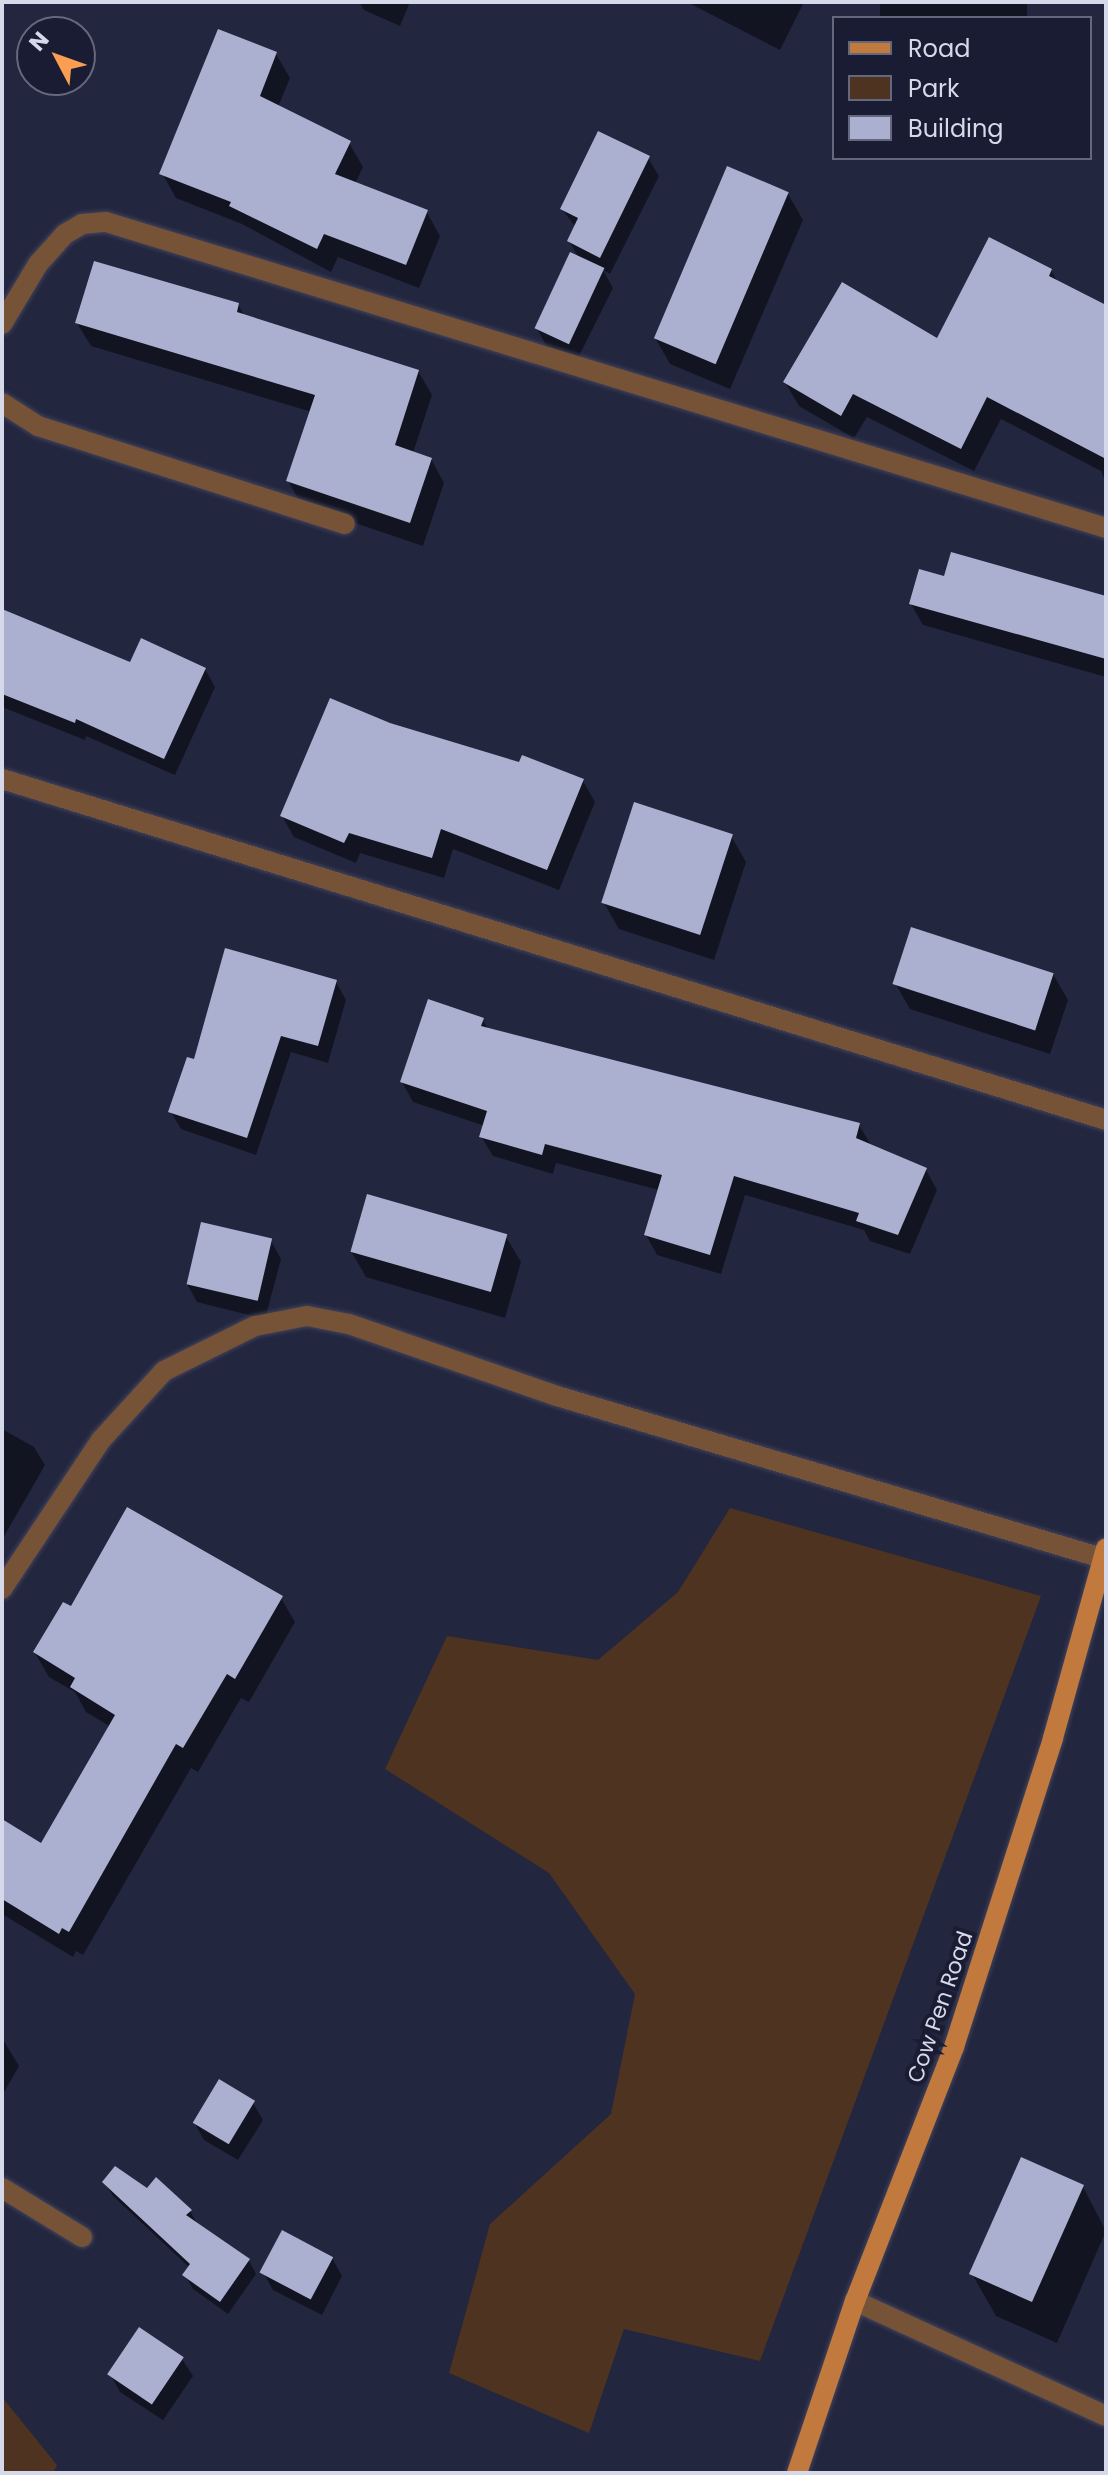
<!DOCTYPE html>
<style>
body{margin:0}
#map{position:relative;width:1108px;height:2475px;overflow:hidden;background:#23263f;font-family:Poppins,sans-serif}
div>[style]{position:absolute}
.green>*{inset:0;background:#4d3320}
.shadow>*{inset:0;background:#0007;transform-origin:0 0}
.building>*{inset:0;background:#abb0d0;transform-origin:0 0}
.roads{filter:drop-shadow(0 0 2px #40435a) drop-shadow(0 0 2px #40435a)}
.minor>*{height:20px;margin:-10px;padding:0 10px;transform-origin:10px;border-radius:10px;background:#765237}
.major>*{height:20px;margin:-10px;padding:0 10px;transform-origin:10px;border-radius:10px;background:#c2793e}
span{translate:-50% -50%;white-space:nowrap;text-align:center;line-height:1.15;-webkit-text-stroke:8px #1a1c34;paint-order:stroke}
.street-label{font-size:22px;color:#d6d9ea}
.frame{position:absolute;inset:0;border:4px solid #d6d9ea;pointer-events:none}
.legend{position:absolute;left:832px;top:16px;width:260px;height:144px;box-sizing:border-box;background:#1a1c34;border:2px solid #65687d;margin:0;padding:10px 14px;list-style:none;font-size:24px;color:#d6d9ea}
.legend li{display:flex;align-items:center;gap:16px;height:40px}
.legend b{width:40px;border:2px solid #65687d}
.north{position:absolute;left:16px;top:16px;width:80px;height:80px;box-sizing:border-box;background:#1a1c34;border:2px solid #65687d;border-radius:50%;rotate:311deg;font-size:22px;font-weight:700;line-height:32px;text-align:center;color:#d6d9ea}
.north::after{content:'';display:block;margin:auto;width:28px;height:36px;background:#fb9e52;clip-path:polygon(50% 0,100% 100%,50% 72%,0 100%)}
</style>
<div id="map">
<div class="green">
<div style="clip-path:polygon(730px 1508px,1041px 1596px,760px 2361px,624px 2329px,589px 2433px,449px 2373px,490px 2224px,611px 2114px,635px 1994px,549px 1873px,385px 1769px,447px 1636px,598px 1660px,678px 1592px)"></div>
<div style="clip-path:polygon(2px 2397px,57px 2465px,53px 2473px,2px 2473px)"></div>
</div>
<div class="shadow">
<div style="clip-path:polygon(359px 2px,410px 2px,400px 26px,364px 10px)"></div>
<div style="clip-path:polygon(687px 2px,804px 2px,780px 50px)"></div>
<div style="left:880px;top:2px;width:147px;height:17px"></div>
<div style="clip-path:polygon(276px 54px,290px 78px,278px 107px,349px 143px,363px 167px,355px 184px,426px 211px,440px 236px,419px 288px,338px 257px,331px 272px,242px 224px,176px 198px,162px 173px)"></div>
<div style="clip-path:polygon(648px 158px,659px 176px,610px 274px,603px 270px,613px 288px,577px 360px,546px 345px,536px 327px,579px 258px,569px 241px,576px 228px,562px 209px)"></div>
<div style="clip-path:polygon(788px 194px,803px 220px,730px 389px,670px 364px,655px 338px)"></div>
<div style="clip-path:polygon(1051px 271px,1058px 282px,1106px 308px,1106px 483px,1101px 471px,1001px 419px,974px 471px,867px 417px,854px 438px,799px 406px,785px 382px,938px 341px)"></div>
<div style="clip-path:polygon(238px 304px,245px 317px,418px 371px,432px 395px,413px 453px,431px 459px,444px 483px,423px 546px,302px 505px,288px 481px,312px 412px,91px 346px,77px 323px)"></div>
<div style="clip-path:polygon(1106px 598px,1106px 677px,923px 625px,911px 604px)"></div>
<div style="clip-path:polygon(2px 610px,131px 664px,205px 669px,215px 687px,175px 775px,86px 736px,85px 740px,2px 707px)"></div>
<div style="clip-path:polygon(389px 725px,583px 781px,595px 802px,559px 890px,453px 849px,444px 878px,360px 853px,356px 863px,294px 837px,282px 816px)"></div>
<div style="clip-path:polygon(731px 836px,746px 862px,714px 960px,619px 929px,604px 903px)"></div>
<div style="clip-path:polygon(1053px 974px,1068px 1000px,1050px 1054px,910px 1009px,895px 983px)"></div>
<div style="clip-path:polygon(336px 982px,346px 1000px,328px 1063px,291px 1052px,256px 1155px,181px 1129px,171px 1112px,195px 1062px)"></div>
<div style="clip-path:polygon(482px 1019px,489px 1030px,859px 1125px,871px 1145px,926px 1170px,937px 1190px,910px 1254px,870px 1241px,864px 1230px,745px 1195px,721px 1274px,657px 1255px,646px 1235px,659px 1190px,556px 1163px,553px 1174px,493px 1156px,481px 1136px,485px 1126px,413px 1102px,402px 1082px)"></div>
<div style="clip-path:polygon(506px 1237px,521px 1262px,505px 1318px,366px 1277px,351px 1251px)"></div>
<div style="clip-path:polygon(271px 1241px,281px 1259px,265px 1319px,197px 1302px,187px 1284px)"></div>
<div style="clip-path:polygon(2px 1429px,34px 1447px,45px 1465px,2px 1540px)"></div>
<div style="clip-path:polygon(281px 1598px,295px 1622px,249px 1702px,241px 1698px,198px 1772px,191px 1768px,83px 1955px,76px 1951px,73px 1957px,2px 1914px,2px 1821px,42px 1846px,111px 1727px,86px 1712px,75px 1692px,49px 1677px,35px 1653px,71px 1609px)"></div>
<div style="clip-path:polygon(2px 2038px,19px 2066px,3px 2094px,2px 2093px)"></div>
<div style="clip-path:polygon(253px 2103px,263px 2120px,238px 2160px,204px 2140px,194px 2122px)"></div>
<div style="clip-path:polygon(105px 2183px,147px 2191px,190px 2211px,198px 2225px,249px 2261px,256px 2274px,228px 2314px,193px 2289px,185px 2275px,190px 2268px,113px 2196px)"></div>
<div style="clip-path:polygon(1083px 2187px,1106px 2231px,1057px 2343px,996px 2316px,972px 2274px)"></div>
<div style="clip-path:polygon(332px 2258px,342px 2276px,322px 2315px,273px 2290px,263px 2272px)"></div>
<div style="clip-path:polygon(182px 2359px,193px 2376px,163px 2420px,120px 2392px,110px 2374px)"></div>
</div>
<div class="building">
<div style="clip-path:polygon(218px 29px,277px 52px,260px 96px,351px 141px,335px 174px,428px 210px,406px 265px,324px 234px,317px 249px,229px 206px,231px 202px,159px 174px)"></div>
<div style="clip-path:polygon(598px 131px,650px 156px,600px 258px,567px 241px,578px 218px,560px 209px)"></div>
<div style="left:727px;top:166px;width:67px;height:187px;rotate:23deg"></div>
<div style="clip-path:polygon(989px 237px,1052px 269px,1049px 276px,1106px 305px,1106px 459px,987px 397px,961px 449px,853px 394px,841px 416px,783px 382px,842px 282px,937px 338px)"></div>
<div style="left:570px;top:252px;width:38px;height:84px;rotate:25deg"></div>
<div style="clip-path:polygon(94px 261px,239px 303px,237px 312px,419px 370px,395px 445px,432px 458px,410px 523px,286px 481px,315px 395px,75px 323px)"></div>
<div style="clip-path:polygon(951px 552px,1106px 596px,1106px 659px,909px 604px,919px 569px,944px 576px)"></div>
<div style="clip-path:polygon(2px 609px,130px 662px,141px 638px,206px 668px,164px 759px,76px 719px,75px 723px,2px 694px)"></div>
<div style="clip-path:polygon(330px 698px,390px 723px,519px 762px,522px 755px,584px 779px,547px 870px,441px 829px,432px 858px,349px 833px,344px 843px,280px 816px)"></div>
<div style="left:634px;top:802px;width:104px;height:106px;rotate:18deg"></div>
<div style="left:911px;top:927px;width:150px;height:60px;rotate:18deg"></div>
<div style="clip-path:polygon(225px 948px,337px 980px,318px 1046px,281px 1036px,247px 1138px,168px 1112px,187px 1057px,194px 1059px)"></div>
<div style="clip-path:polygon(428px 999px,484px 1018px,481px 1026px,860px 1123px,856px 1138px,927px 1168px,898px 1235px,856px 1221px,859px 1213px,734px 1176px,710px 1255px,644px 1235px,662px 1175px,545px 1144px,542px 1155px,479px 1137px,487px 1111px,400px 1082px)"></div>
<div style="left:367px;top:1194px;width:146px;height:60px;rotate:16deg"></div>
<div style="left:201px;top:1222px;width:73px;height:64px;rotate:13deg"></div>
<div style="clip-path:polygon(127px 1507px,283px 1596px,235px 1679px,227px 1674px,183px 1748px,176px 1744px,69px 1932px,62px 1928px,59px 1934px,2px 1899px,2px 1819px,41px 1843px,115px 1715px,70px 1687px,75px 1678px,33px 1652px,63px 1602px,71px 1606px)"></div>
<div style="left:219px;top:2079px;width:42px;height:51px;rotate:31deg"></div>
<div style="left:1021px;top:2157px;width:69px;height:128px;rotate:24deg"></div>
<div style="clip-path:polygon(115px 2166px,147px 2188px,156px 2177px,192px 2210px,186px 2215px,250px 2259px,220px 2302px,182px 2275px,190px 2264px,102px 2182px)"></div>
<div style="left:282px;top:2230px;width:58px;height:48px;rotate:28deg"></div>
<div style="left:139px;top:2327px;width:54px;height:57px;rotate:34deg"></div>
</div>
<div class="roads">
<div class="minor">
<div style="left:2px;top:324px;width:70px;rotate:-59deg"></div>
<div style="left:38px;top:264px;width:40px;rotate:-48deg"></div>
<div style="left:65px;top:234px;width:20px;rotate:-30deg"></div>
<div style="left:82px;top:224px;width:24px;rotate:-5deg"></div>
<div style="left:106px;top:222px;width:1046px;rotate:17.01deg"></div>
<div style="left:2px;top:403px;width:43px;rotate:32.6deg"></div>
<div style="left:38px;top:426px;width:322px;rotate:17.7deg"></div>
<div style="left:2px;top:779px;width:1155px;rotate:17.16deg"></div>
<div style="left:2px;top:1589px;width:179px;rotate:-56.4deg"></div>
<div style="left:101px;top:1440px;width:93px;rotate:-47.6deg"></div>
<div style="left:164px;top:1371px;width:102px;rotate:-26.3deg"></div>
<div style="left:255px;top:1326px;width:53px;rotate:-10.9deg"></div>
<div style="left:307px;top:1316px;width:43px;rotate:10.8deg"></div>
<div style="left:349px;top:1324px;width:220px;rotate:19.1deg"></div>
<div style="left:557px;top:1396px;width:569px;rotate:16.55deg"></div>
<div style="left:2px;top:2188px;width:94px;rotate:31.5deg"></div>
<div style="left:855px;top:2301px;width:276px;rotate:24.6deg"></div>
</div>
<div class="major">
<div style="left:797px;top:2473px;width:182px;rotate:-71.4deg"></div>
<div style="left:855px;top:2301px;width:273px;rotate:-68.7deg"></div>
<div style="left:954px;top:2047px;width:324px;rotate:-72.2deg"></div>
<div style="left:1053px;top:1738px;width:197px;rotate:-74.4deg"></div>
</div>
</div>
<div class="street-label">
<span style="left:940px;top:2007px;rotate:-71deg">Cow Pen Road</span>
</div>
<div class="frame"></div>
<ul class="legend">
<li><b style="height:10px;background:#c2793e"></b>Road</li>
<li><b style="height:22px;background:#4d3320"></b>Park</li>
<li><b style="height:22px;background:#abb0d0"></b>Building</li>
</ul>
<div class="north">N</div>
</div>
